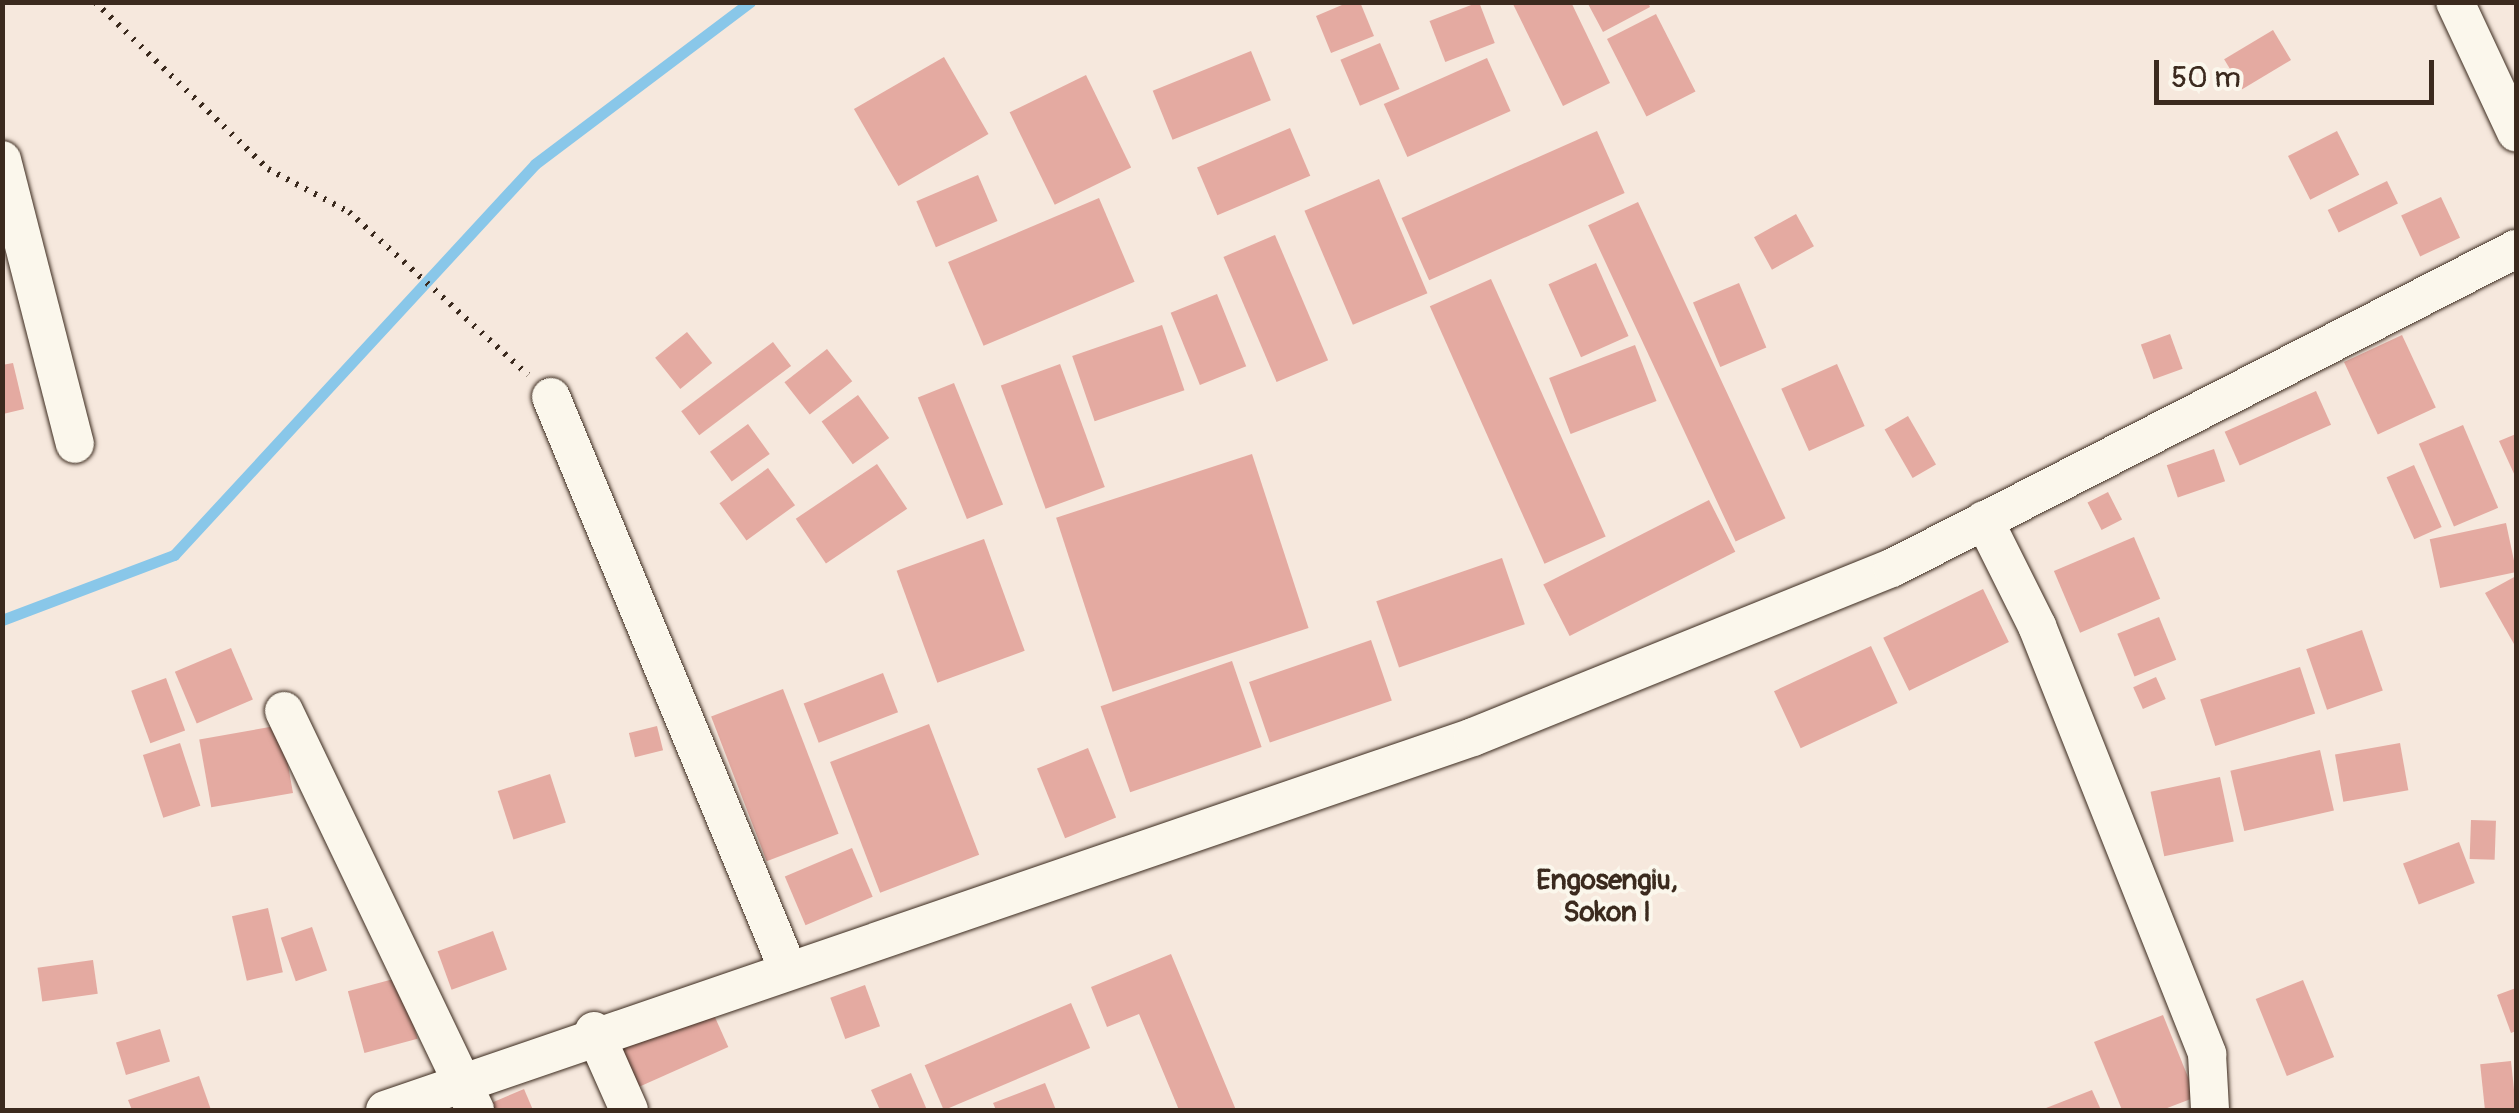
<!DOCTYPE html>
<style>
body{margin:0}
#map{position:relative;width:2519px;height:1113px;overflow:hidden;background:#f6e8dd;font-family:Pangolin,sans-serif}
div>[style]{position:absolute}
.stream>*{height:11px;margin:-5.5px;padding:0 5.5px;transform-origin:5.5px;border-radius:5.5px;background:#89c7e9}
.building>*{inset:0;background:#e4aaa1;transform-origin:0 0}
.path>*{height:6px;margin-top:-3px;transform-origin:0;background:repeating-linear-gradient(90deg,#3b2a1e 0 2.5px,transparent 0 10.5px)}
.roads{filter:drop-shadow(0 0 2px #3b2a1e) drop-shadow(0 0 2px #3b2a1e)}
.street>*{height:38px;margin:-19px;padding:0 19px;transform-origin:19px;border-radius:19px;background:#fbf7ec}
span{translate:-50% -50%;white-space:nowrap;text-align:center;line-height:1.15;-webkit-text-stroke:8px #fbf7ec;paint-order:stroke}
.neighbourhood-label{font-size:28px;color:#3b2a1e;font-weight:700}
.frame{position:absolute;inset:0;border:5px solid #3b2a1e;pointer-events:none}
.scale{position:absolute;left:2154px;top:60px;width:280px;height:45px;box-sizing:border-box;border:5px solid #3b2a1e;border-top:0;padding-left:12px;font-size:30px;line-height:35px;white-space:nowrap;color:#3b2a1e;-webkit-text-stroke:8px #fbf7ec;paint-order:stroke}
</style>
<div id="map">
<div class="stream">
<div style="left:2px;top:620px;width:184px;rotate:-20.7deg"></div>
<div style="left:174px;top:555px;width:532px;rotate:-47.28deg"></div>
<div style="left:535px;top:164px;width:269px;rotate:-37deg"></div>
</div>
<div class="building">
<div style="clip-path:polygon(1349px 2px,1360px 2px,1374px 36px,1331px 53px,1316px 16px)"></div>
<div style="left:1479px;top:2px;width:44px;height:53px;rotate:69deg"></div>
<div style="clip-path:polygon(1512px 2px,1571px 2px,1610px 83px,1563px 106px)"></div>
<div style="clip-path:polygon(1587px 2px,1648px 2px,1650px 7px,1603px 32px)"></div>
<div style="left:1656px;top:14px;width:87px;height:55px;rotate:63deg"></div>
<div style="left:2273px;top:30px;width:35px;height:57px;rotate:59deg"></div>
<div style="left:1380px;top:43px;width:50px;height:43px;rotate:67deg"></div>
<div style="left:1251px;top:51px;width:53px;height:106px;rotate:68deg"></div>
<div style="left:944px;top:57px;width:89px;height:104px;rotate:60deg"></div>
<div style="left:1487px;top:58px;width:58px;height:113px;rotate:66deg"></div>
<div style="left:1086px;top:75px;width:103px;height:85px;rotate:64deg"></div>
<div style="left:1290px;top:128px;width:52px;height:101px;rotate:67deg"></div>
<div style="left:1597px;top:131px;width:68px;height:214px;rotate:66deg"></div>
<div style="left:2337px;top:131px;width:49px;height:55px;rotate:63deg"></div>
<div style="left:978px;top:175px;width:50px;height:67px;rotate:67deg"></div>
<div style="left:1379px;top:179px;width:124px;height:81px;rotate:67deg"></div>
<div style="left:2387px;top:181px;width:25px;height:66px;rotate:64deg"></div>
<div style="left:2441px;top:197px;width:45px;height:44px;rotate:65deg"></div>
<div style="left:1099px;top:198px;width:91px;height:164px;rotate:67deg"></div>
<div style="left:1638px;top:202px;width:349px;height:55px;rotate:65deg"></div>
<div style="left:1796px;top:214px;width:37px;height:48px;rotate:61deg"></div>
<div style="left:1275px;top:235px;width:136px;height:56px;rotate:67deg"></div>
<div style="left:1596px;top:263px;width:80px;height:52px;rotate:66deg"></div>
<div style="left:1491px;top:279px;width:282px;height:67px;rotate:66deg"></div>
<div style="left:1739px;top:283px;width:70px;height:50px;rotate:67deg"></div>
<div style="left:1217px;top:294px;width:78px;height:50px;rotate:68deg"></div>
<div style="left:1162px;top:325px;width:69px;height:95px;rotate:71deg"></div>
<div style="left:687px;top:332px;width:40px;height:41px;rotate:51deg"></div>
<div style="left:2170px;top:334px;width:37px;height:31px;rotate:70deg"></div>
<div style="left:2402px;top:335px;width:80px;height:64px;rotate:65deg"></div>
<div style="left:773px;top:342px;width:30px;height:115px;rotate:53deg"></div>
<div style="left:1635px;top:345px;width:60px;height:92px;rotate:69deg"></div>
<div style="left:827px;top:349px;width:41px;height:54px;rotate:52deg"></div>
<div style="clip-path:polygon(13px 363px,24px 409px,3px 414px,2px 365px)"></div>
<div style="left:1060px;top:364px;width:131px;height:63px;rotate:70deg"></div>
<div style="left:1837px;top:364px;width:68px;height:61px;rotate:66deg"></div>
<div style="left:954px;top:383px;width:131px;height:39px;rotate:68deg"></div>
<div style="left:2316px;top:391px;width:37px;height:100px;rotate:66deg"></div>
<div style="left:858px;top:395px;width:53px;height:45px;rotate:54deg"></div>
<div style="left:1908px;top:416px;width:56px;height:27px;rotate:60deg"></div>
<div style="left:748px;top:424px;width:37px;height:47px;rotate:54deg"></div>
<div style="left:2463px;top:425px;width:90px;height:48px;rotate:67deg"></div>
<div style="clip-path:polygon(2516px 434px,2516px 478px,2499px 441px)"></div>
<div style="left:2214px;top:449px;width:34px;height:50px;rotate:71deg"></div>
<div style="left:1252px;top:454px;width:183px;height:206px;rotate:72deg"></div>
<div style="left:877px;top:464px;width:54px;height:98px;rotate:56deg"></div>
<div style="left:2414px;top:465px;width:68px;height:30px;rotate:66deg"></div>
<div style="left:768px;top:468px;width:46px;height:60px;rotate:54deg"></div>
<div style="left:2108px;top:492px;width:31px;height:23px;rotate:63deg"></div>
<div style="left:1709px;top:500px;width:58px;height:186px;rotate:63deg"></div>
<div style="left:2506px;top:523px;width:50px;height:78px;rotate:78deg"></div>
<div style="left:2134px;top:537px;width:67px;height:87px;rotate:67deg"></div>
<div style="left:984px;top:539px;width:119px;height:93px;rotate:70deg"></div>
<div style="left:1502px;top:558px;width:70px;height:133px;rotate:71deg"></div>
<div style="clip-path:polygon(2516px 576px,2516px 643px,2514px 644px,2485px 593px)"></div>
<div style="left:1983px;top:589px;width:59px;height:111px;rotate:64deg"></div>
<div style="left:2159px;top:617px;width:46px;height:45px;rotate:68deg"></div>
<div style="left:2362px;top:630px;width:64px;height:59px;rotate:71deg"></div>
<div style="left:1371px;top:640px;width:64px;height:129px;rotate:71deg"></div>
<div style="left:1871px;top:646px;width:63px;height:107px;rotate:65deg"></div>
<div style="left:231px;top:648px;width:56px;height:61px;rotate:67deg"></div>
<div style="left:1232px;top:661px;width:91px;height:139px;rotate:71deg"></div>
<div style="left:2300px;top:667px;width:49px;height:105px;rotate:72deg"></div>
<div style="left:883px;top:673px;width:42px;height:85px;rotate:69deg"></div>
<div style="left:2156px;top:677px;width:24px;height:25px;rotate:66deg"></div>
<div style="left:166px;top:678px;width:56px;height:37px;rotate:70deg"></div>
<div style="left:783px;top:689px;width:155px;height:77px;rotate:69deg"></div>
<div style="left:929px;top:724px;width:140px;height:106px;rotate:69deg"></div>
<div style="left:281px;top:725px;width:69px;height:83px;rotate:80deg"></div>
<div style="left:657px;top:726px;width:25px;height:29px;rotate:76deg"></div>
<div style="left:180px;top:743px;width:66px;height:39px;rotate:72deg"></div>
<div style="left:2400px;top:743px;width:48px;height:66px;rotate:80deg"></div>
<div style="left:1088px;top:748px;width:75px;height:55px;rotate:68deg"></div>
<div style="left:2320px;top:750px;width:62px;height:92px;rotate:77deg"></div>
<div style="left:550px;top:774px;width:51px;height:55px;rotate:72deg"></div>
<div style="left:2220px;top:777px;width:66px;height:71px;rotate:78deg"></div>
<div style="left:2471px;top:820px;width:25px;height:39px;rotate:2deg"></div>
<div style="left:2459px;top:842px;width:44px;height:60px;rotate:69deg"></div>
<div style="left:852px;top:848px;width:53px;height:73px;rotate:67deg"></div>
<div style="left:268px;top:908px;width:66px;height:37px;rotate:77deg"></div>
<div style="left:312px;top:927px;width:46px;height:33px;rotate:71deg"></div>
<div style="left:493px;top:931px;width:41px;height:59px;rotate:70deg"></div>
<div style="clip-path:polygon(1171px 954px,1236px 1110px,1179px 1110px,1139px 1014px,1107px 1027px,1091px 987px)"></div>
<div style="left:93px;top:960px;width:34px;height:56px;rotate:82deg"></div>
<div style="left:401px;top:977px;width:64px;height:55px;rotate:75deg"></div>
<div style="left:2303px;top:980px;width:83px;height:51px;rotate:68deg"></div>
<div style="left:865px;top:985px;width:44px;height:37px;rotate:70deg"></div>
<div style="clip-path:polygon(2516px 988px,2516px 1031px,2511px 1033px,2497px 995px)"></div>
<div style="left:1071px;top:1003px;width:49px;height:159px;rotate:67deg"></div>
<div style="left:710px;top:1006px;width:45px;height:100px;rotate:66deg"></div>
<div style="clip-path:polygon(2163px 1015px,2196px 1097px,2162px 1110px,2122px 1110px,2094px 1042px)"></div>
<div style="left:160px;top:1029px;width:34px;height:46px;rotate:73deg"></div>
<div style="left:2511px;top:1061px;width:49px;height:31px;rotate:84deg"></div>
<div style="clip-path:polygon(911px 1073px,927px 1110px,880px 1110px,871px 1090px)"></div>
<div style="clip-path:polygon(199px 1076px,211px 1110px,132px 1110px,128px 1100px)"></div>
<div style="clip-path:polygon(1045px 1083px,1056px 1110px,996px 1110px,993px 1103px)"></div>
<div style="clip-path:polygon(524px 1089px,533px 1110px,486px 1110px,484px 1106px)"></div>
<div style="clip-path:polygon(2092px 1090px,2101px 1110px,2041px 1110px)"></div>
</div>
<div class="path">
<div style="left:95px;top:2px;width:240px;rotate:44deg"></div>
<div style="left:268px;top:169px;width:92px;rotate:28deg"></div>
<div style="left:349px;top:212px;width:242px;rotate:42.3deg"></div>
</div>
<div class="roads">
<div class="street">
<div style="left:2455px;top:2px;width:144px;rotate:64.9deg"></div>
<div style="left:2px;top:160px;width:293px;rotate:75.6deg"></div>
<div style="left:551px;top:397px;width:617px;rotate:67.51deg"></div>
<div style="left:1984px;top:520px;width:119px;rotate:63.4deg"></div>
<div style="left:2037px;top:626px;width:461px;rotate:68.3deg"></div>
<div style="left:2207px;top:1054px;width:56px;rotate:86.9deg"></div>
<div style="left:284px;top:711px;width:442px;rotate:64.4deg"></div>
<div style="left:594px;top:1031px;width:86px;rotate:66.1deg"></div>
<div style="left:385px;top:1110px;width:1150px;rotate:-18.92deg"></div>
<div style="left:1473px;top:737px;width:452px;rotate:-22deg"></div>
<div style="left:1892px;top:568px;width:701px;rotate:-27.08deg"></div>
</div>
</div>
<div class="neighbourhood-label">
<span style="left:1607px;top:897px">Engosengiu,<br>Sokon I</span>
</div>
<div class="frame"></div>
<div class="scale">50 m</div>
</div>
